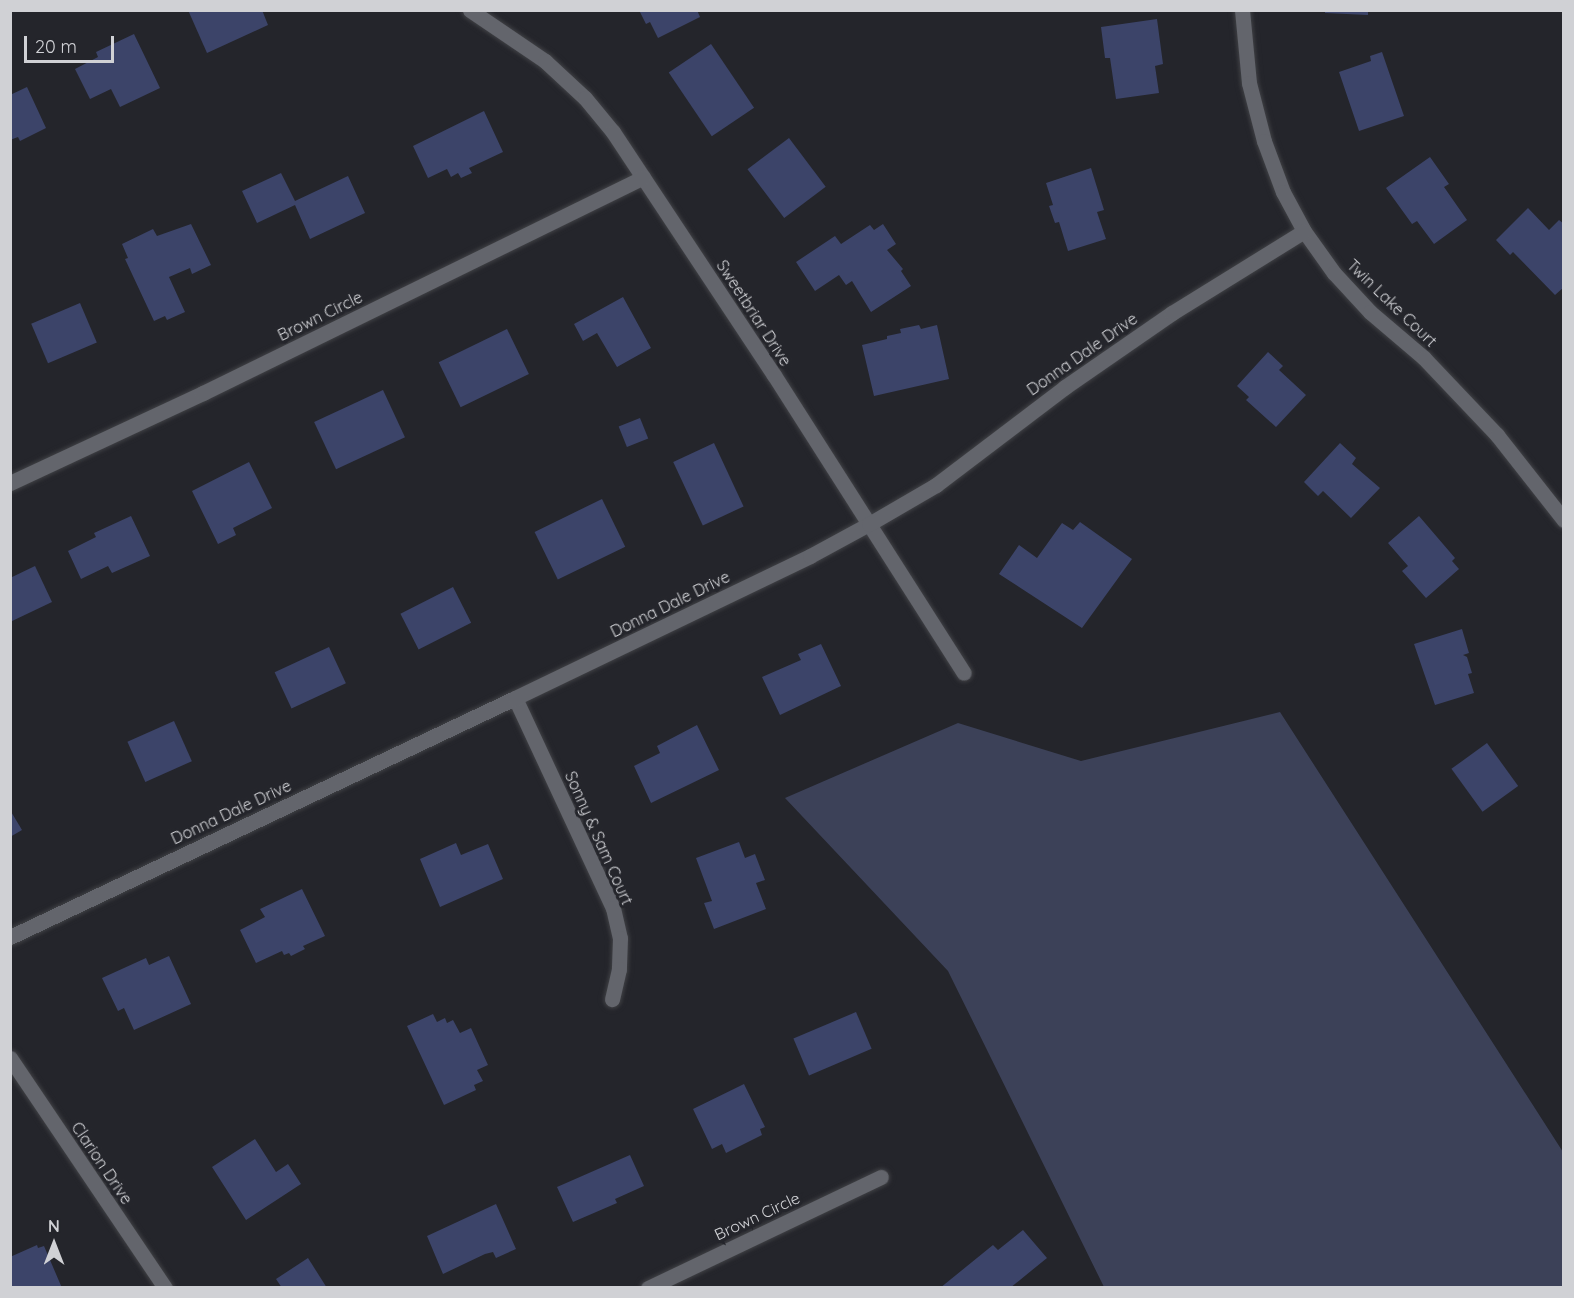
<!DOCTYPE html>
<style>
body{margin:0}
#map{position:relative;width:1574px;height:1298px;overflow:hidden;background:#24252b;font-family:Quicksand,sans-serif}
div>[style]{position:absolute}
.green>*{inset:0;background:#3c4158}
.building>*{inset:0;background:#3c4469;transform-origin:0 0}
.roads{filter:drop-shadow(0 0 2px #404145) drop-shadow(0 0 2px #404145)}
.minor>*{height:15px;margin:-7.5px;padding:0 7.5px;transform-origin:7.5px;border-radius:7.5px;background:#63656c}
span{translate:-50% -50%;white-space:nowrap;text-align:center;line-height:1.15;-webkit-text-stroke:6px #24252b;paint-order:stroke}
.street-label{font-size:16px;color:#d0d1d5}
.frame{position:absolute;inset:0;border:12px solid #d0d1d5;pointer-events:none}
.north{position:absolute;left:24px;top:1214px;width:60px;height:60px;-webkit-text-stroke:4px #24252b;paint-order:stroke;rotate:0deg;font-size:16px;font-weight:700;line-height:24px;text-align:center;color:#d0d1d5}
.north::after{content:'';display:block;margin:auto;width:21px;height:27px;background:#d0d1d5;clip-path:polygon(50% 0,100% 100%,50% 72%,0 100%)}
.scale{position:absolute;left:24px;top:36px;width:90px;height:27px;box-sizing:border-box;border:3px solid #d0d1d5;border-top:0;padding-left:8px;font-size:18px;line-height:21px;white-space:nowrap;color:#d0d1d5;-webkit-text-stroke:4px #24252b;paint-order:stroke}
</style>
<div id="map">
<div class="green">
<div style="clip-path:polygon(1280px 712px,1563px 1152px,1563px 1287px,1104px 1287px,948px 971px,785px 798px,958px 723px,1081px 761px)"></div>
</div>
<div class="building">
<div style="clip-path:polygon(188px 10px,262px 10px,268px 25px,207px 53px)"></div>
<div style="clip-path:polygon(639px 10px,697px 10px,700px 17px,658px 38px,650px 22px,646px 24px)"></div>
<div style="clip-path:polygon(1325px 10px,1368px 10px,1368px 15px,1325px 13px)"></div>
<div style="clip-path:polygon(1157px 19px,1163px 64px,1155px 66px,1159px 93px,1116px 99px,1110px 58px,1105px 58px,1101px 27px)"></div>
<div style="clip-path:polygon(134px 34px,160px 88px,120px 107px,111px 89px,90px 99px,75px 69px,98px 57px,96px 52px)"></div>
<div style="left:711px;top:44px;width:77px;height:51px;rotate:56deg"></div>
<div style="clip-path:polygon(1382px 52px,1404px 116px,1359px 131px,1339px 72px,1371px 61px,1370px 56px)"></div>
<div style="clip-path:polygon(27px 87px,46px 128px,20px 141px,18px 137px,10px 140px,10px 95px)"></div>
<div style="clip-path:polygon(484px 111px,503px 152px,469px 168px,472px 173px,461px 178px,458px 173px,451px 177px,447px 169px,428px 178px,413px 146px)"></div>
<div style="left:789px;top:138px;width:61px;height:52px;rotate:53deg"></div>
<div style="clip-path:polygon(1430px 157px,1449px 184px,1444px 187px,1467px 220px,1434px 244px,1417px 221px,1412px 224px,1386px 188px)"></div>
<div style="clip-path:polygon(1091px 168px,1104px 210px,1097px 212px,1106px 239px,1068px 251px,1059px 222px,1055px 223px,1049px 206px,1053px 205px,1046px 183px)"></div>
<div style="clip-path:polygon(281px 173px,295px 201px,348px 176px,365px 213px,310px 239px,295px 205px,257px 223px,242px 191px)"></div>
<div style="clip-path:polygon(1528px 208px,1549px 230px,1559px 220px,1564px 224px,1564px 287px,1555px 295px,1513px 252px,1510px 255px,1496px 240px)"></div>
<div style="clip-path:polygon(191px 224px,211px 265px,192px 274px,190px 268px,169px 277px,185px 312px,167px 320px,165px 316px,154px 321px,125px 259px,128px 258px,122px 244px,153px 229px,157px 236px)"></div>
<div style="clip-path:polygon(883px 224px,896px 244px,887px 250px,903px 269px,901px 271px,911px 286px,871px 312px,852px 281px,846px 285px,839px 275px,815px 291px,796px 262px,835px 236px,841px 244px,870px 225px,874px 230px)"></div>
<div style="clip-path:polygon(623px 297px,651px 348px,617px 367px,597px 333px,583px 341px,574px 324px)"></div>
<div style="left:80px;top:303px;width:43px;height:53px;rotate:67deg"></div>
<div style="clip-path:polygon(919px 325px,921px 329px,937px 325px,949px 379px,874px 396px,862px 345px,887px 339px,887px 336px,901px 333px,900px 329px)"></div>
<div style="left:507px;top:329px;width:50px;height:76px;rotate:64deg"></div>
<div style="clip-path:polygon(1268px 352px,1283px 366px,1279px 370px,1306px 395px,1276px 427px,1246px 400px,1249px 397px,1237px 386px)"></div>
<div style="left:383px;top:390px;width:52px;height:76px;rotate:65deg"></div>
<div style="left:640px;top:418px;width:22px;height:23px;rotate:68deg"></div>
<div style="left:714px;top:443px;width:70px;height:45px;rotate:65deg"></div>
<div style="clip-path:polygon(1340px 443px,1356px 458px,1352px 464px,1380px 488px,1351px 518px,1323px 491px,1318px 496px,1304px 482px)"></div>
<div style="clip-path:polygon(249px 462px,272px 508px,233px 528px,236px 535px,218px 544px,192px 491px)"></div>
<div style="left:602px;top:499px;width:53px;height:75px;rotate:64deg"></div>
<div style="clip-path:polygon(131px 516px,150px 556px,112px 573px,108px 566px,81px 579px,68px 551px,96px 537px,94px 533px)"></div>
<div style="clip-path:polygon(1419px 516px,1455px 558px,1452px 561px,1459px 569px,1426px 598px,1402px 571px,1408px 566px,1388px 543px)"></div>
<div style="clip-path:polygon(1080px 522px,1132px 559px,1082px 628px,999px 574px,1019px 545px,1037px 558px,1062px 523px,1073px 530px)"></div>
<div style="clip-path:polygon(35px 566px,52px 602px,10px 622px,10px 578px)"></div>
<div style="left:453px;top:587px;width:40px;height:59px;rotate:63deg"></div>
<div style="clip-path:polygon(1462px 629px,1469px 653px,1463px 655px,1467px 657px,1472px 673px,1468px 674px,1474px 693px,1435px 705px,1414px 644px)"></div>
<div style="clip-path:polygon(821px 644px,841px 686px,780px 715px,762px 677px,801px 660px,798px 654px)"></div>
<div style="left:329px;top:647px;width:40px;height:60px;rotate:65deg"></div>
<div style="left:174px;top:721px;width:44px;height:51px;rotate:66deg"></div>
<div style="clip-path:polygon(697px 725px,719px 770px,651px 803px,634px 766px,660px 753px,657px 746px)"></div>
<div style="left:1487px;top:743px;width:53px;height:44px;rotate:54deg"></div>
<div style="clip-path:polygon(10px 810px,22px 830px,10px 837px)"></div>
<div style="clip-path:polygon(739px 842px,745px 858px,755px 854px,765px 880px,756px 883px,766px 909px,714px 929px,704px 903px,712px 901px,696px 858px)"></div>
<div style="clip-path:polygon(456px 843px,461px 855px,488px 844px,503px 879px,440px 907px,420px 859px)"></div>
<div style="clip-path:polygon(302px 889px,325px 936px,303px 946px,305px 949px,291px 956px,289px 953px,284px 955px,282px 951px,256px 963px,240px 930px,265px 917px,260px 909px)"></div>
<div style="clip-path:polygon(169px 956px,191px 1004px,134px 1030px,124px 1008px,118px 1011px,102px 978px,146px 958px,149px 965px)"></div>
<div style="left:856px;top:1012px;width:40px;height:68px;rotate:67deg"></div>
<div style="clip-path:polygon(433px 1014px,437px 1022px,445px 1018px,447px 1023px,453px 1020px,460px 1033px,471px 1028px,488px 1065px,477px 1070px,483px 1081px,474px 1085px,476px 1090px,444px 1105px,407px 1026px)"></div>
<div style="clip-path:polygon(744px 1084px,765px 1127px,760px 1129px,762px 1135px,726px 1153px,722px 1144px,712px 1149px,693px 1109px)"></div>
<div style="clip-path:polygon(255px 1139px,276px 1172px,288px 1164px,301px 1184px,246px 1220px,212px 1167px)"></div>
<div style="clip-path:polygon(630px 1155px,644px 1186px,615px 1199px,617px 1203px,573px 1222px,557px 1187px)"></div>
<div style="clip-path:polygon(496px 1204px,516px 1249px,496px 1258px,493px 1252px,485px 1254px,443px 1274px,427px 1236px)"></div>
<div style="clip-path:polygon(1023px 1230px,1047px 1258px,1010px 1288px,940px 1288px,993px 1245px,998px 1250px)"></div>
<div style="clip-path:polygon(37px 1245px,38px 1248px,44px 1246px,62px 1288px,10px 1288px,10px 1257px)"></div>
<div style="clip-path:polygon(308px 1258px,327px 1288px,282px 1288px,276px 1279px)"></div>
</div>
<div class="roads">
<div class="minor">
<div style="left:470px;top:10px;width:91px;rotate:34.2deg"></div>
<div style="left:545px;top:61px;width:54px;rotate:42.8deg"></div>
<div style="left:585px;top:98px;width:44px;rotate:50.5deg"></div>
<div style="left:613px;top:132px;width:291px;rotate:56.5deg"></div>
<div style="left:774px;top:375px;width:353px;rotate:57.5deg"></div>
<div style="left:1242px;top:10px;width:73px;rotate:84.5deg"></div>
<div style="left:1249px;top:83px;width:60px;rotate:75.5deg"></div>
<div style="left:1264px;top:141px;width:54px;rotate:69.6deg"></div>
<div style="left:1283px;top:192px;width:44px;rotate:61.7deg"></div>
<div style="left:1304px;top:231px;width:52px;rotate:54.5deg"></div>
<div style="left:1334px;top:273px;width:53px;rotate:47.3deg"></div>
<div style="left:1370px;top:312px;width:71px;rotate:40.4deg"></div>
<div style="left:1424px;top:358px;width:106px;rotate:46.5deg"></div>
<div style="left:1497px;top:435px;width:108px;rotate:51.8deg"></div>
<div style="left:10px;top:483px;width:213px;rotate:-25deg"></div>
<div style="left:203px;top:393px;width:490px;rotate:-26.1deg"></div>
<div style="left:515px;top:698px;width:232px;rotate:65deg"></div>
<div style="left:613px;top:908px;width:31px;rotate:77deg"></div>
<div style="left:620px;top:938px;width:31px;rotate:92deg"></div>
<div style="left:619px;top:969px;width:31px;rotate:103deg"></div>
<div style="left:10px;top:937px;width:559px;rotate:-25.33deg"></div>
<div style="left:515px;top:698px;width:327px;rotate:-25.7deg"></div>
<div style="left:810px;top:556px;width:67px;rotate:-28.5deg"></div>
<div style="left:869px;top:524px;width:78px;rotate:-30.2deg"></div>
<div style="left:936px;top:485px;width:162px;rotate:-37.2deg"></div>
<div style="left:1065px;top:387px;width:130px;rotate:-34.7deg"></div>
<div style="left:1172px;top:313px;width:155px;rotate:-31.8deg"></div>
<div style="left:10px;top:1058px;width:277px;rotate:56deg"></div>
<div style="left:648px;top:1288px;width:258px;rotate:-25.5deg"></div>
</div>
</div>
<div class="street-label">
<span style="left:1392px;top:303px;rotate:44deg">Twin Lake Court</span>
<span style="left:754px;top:313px;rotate:57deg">Sweetbriar Drive</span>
<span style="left:320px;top:316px;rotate:-26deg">Brown Circle</span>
<span style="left:1082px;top:354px;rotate:-35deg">Donna Dale Drive</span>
<span style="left:670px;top:604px;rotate:-26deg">Donna Dale Drive</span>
<span style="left:231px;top:812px;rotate:-25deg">Donna Dale Drive</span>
<span style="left:599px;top:838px;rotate:66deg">Sonny &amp; Sam Court</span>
<span style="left:102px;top:1163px;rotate:56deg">Clarion Drive</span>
<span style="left:757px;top:1216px;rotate:-25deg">Brown Circle</span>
</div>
<div class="frame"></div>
<div class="north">N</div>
<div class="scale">20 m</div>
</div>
